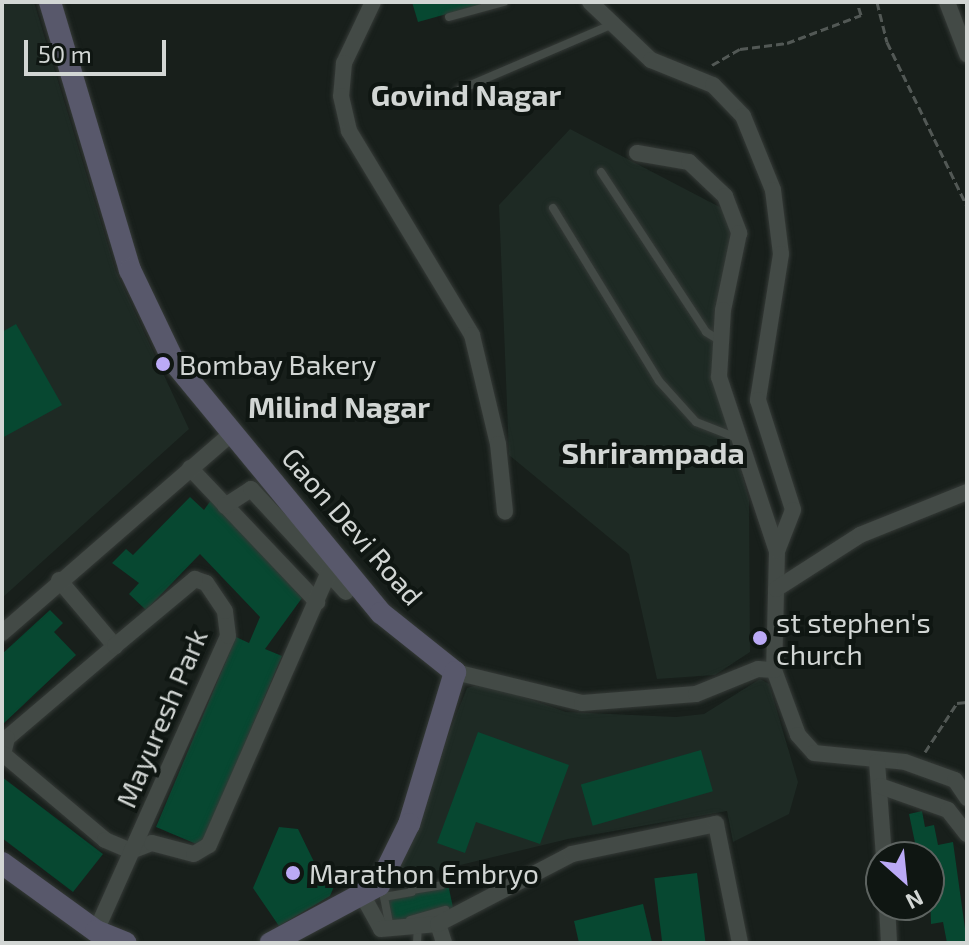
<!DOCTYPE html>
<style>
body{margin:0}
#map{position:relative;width:969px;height:945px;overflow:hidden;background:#181f1b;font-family:"Exo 2",sans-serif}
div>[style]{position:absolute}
.built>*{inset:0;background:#1e2a24}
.building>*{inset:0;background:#074831;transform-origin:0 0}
.path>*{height:3px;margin-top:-1.5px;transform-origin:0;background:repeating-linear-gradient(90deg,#525855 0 8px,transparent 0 12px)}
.roads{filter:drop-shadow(0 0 2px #353a37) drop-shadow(0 0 2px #353a37)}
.lane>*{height:8px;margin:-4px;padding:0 4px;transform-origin:4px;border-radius:4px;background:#434a46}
.street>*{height:16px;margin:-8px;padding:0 8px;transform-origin:8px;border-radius:8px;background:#434a46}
.secondary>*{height:22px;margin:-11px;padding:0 11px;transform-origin:11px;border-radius:11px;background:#58586b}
.dots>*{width:22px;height:22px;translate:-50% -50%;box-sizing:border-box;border:4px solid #0f1612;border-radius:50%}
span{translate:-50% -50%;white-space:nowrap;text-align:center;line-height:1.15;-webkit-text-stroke:8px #0f1612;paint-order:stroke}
.poi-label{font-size:28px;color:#d2d6d4}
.left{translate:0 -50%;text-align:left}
.street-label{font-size:28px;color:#d2d6d4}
.neighbourhood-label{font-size:30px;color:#d2d6d4;font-weight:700}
.frame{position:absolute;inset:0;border:4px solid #d2d6d4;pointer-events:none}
.north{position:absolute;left:865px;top:841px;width:80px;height:80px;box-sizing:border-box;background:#0f1612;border:2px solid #5d6360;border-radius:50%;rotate:153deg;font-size:22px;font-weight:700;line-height:32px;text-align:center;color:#d2d6d4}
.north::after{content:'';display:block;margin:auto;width:28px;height:36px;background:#bbaaf6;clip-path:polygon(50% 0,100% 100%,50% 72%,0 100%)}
.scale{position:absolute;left:24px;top:40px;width:142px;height:36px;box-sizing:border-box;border:4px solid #d2d6d4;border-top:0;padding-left:10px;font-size:24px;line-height:28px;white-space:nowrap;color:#d2d6d4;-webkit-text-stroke:6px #0f1612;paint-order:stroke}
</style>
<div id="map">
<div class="built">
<div style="clip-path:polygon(2px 2px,34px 2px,116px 272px,189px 429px,2px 598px)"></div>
<div style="clip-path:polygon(570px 129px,733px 214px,712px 358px,749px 500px,750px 652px,715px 675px,657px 679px,629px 554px,509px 455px,499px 205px)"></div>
<div style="clip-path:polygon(760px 679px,769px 684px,798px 782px,789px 814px,733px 842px,727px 811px,568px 839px,390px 882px,467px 688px,484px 683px,566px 712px,676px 717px,704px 714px)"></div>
</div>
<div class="building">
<div style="clip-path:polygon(412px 2px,486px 2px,486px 3px,418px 22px)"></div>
<div style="clip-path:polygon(16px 324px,62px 405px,2px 438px,2px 332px)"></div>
<div style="clip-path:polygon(190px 497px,204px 510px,211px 500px,302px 598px,265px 649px,282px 656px,201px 846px,156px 827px,236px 637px,249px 643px,260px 617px,200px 554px,146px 610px,129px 594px,139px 583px,112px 563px,126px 549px,133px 555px)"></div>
<div style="clip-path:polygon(50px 610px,63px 623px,54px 632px,76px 655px,2px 725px,2px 654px)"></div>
<div style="clip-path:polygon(478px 732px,569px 765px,540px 844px,476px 822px,465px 853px,437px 843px)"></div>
<div style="left:701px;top:750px;width:43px;height:125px;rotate:74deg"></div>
<div style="clip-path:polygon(2px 777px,103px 854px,73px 892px,2px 838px)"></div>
<div style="clip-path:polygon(922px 811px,925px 827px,934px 825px,938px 845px,953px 842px,967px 943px,947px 943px,943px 922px,931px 924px,929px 857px,918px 857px,909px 814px)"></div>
<div style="clip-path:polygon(279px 827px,298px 829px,317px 868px,338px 877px,330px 896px,279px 926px,253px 888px)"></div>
<div style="left:697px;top:873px;width:70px;height:43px;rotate:83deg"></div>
<div style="left:448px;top:884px;width:25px;height:64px;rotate:78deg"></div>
<div style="clip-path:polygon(643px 904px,652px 942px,579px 943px,574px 921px)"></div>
</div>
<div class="path">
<div style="left:877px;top:2px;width:41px;rotate:76deg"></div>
<div style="left:887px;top:42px;width:182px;rotate:64deg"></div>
<div style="left:712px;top:65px;width:32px;rotate:-30deg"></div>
<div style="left:740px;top:49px;width:47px;rotate:-7.3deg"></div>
<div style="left:787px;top:43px;width:79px;rotate:-20.7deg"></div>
<div style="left:861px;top:15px;width:14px;rotate:-107deg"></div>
<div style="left:925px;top:752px;width:59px;rotate:-56.9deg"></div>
<div style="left:957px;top:703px;width:10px;rotate:-6deg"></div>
</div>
<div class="roads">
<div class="lane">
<div style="left:449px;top:17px;width:57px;rotate:-15.3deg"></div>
<div style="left:459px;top:90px;width:168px;rotate:-23.2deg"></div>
<div style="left:601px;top:172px;width:191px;rotate:56.7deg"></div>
<div style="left:706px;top:332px;width:15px;rotate:32deg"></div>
<div style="left:553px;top:208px;width:203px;rotate:58.5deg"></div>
<div style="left:659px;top:381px;width:55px;rotate:47.9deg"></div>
<div style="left:696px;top:422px;width:44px;rotate:21.3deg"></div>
<div style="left:412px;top:890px;width:30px;rotate:-9deg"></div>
<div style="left:410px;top:920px;width:37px;rotate:-16deg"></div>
<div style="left:390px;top:928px;width:32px;rotate:-101deg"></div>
<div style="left:384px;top:897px;width:28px;rotate:-10deg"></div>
<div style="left:417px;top:943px;width:19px;rotate:-87deg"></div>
</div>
<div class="street">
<div style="left:373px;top:2px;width:68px;rotate:115.4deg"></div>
<div style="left:344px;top:63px;width:33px;rotate:95deg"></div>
<div style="left:341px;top:96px;width:36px;rotate:77deg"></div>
<div style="left:349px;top:131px;width:238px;rotate:58.9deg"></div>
<div style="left:472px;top:335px;width:112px;rotate:76.6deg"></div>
<div style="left:498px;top:444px;width:68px;rotate:84.1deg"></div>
<div style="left:590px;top:2px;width:84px;rotate:43.6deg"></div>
<div style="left:651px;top:60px;width:67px;rotate:22deg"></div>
<div style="left:713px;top:85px;width:43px;rotate:45.9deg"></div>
<div style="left:743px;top:116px;width:80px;rotate:67.9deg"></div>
<div style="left:773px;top:190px;width:64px;rotate:82.9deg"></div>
<div style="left:781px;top:254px;width:148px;rotate:99deg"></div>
<div style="left:758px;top:400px;width:115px;rotate:72.3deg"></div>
<div style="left:793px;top:510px;width:44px;rotate:111.3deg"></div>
<div style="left:777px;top:551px;width:119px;rotate:91.4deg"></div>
<div style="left:774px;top:670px;width:69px;rotate:69.7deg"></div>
<div style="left:798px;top:735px;width:24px;rotate:48deg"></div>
<div style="left:814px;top:753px;width:91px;rotate:5.6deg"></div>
<div style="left:905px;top:762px;width:53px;rotate:19.8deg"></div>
<div style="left:955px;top:780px;width:22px;rotate:56deg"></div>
<div style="left:947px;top:2px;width:56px;rotate:69deg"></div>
<div style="left:637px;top:153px;width:53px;rotate:9.8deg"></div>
<div style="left:689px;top:162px;width:50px;rotate:43.4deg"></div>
<div style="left:725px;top:196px;width:40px;rotate:69deg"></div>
<div style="left:739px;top:233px;width:79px;rotate:101.7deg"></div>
<div style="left:723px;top:310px;width:67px;rotate:93.4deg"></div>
<div style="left:719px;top:377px;width:183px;rotate:71.6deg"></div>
<div style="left:190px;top:468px;width:185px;rotate:46.5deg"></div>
<div style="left:225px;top:506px;width:31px;rotate:-33deg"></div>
<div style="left:251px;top:489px;width:140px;rotate:47.3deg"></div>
<div style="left:59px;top:580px;width:87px;rotate:49.7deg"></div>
<div style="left:115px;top:646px;width:142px;rotate:139.6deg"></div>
<div style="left:7px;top:738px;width:16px;rotate:104deg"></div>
<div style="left:3px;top:754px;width:133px;rotate:40.1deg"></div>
<div style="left:105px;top:840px;width:28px;rotate:23deg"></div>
<div style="left:131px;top:851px;width:22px;rotate:-21deg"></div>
<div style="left:152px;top:843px;width:43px;rotate:14.7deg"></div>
<div style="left:194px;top:854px;width:17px;rotate:-31deg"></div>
<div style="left:209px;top:845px;width:313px;rotate:-66.3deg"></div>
<div style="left:776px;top:589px;width:100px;rotate:-32.7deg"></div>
<div style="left:860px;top:535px;width:115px;rotate:-21.9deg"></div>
<div style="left:2px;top:633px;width:306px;rotate:-41deg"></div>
<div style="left:455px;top:672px;width:131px;rotate:13.7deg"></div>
<div style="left:582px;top:703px;width:114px;rotate:-4.5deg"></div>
<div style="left:696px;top:694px;width:67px;rotate:-22deg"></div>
<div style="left:758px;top:669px;width:16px;rotate:4deg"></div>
<div style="left:877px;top:762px;width:95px;rotate:85.8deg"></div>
<div style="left:880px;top:786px;width:72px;rotate:19.4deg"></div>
<div style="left:948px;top:810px;width:31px;rotate:52deg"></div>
<div style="left:364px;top:898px;width:35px;rotate:61deg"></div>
<div style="left:381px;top:929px;width:57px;rotate:-5deg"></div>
<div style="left:438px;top:924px;width:20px;rotate:72deg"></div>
<div style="left:887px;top:905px;width:38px;rotate:87deg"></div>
<div style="left:438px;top:924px;width:151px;rotate:-27.6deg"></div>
<div style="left:572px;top:854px;width:147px;rotate:-11.8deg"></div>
<div style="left:716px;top:824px;width:121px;rotate:78.6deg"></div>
<div style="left:96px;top:931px;width:323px;rotate:-65.9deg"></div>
<div style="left:228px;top:636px;width:25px;rotate:-97deg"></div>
<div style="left:225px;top:611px;width:34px;rotate:-124deg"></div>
<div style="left:206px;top:583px;width:12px;rotate:-160deg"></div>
<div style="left:195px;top:579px;width:104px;rotate:140.1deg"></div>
</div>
<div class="secondary">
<div style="left:50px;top:2px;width:280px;rotate:73.4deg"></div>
<div style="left:130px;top:270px;width:102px;rotate:64.4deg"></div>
<div style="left:174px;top:362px;width:325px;rotate:50.5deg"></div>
<div style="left:381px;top:613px;width:95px;rotate:38.6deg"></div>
<div style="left:455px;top:672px;width:159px;rotate:106.8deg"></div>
<div style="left:409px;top:824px;width:68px;rotate:116.2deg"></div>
<div style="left:379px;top:885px;width:123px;rotate:151.8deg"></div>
<div style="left:2px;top:863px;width:116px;rotate:35.9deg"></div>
<div style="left:96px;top:931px;width:32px;rotate:22deg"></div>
</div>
</div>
<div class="dots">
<div style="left:163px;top:364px;background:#bbaaf6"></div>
<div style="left:760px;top:638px;background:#bbaaf6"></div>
<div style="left:293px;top:873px;background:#bbaaf6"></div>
</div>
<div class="poi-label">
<span class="left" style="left:179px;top:364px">Bombay Bakery</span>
<span class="left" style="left:776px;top:638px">st stephen's<br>church</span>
<span class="left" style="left:309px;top:873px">Marathon Embryo</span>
</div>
<div class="street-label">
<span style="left:353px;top:526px;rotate:49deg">Gaon Devi Road</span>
<span style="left:161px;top:718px;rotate:-67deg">Mayuresh Park</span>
</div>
<div class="neighbourhood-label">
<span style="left:466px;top:94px">Govind Nagar</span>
<span style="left:339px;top:406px">Milind Nagar</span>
<span style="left:653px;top:452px">Shrirampada</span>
</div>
<div class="frame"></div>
<div class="north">N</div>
<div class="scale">50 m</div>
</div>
